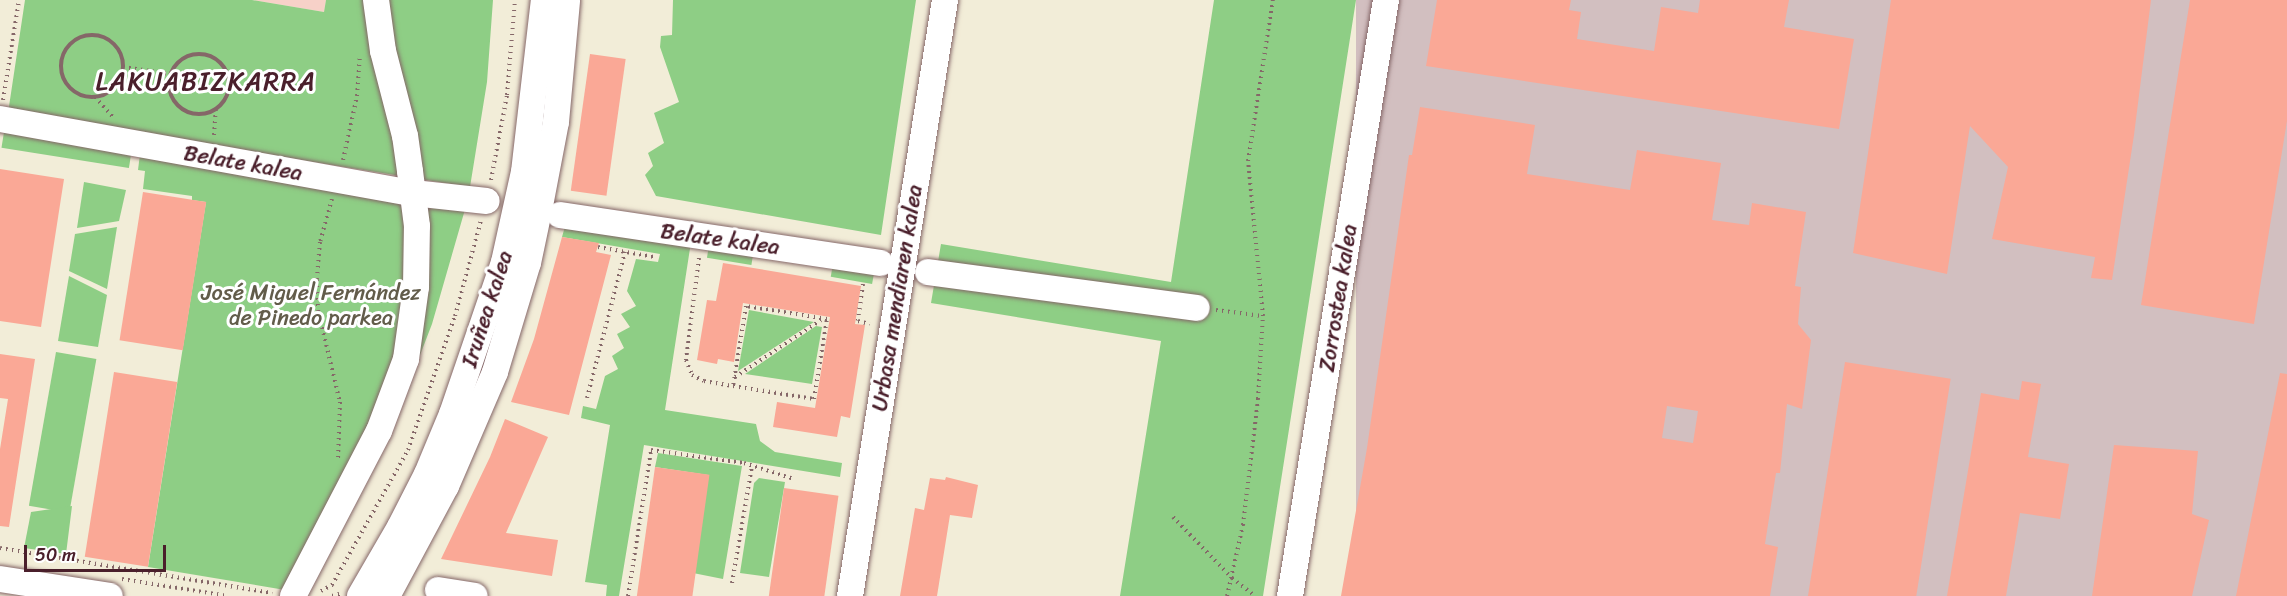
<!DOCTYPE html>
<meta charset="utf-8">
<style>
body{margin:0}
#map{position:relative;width:2287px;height:596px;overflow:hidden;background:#f2edd8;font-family:Sriracha,sans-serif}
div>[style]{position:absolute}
.built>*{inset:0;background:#f7d1c8}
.industrial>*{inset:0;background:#d2bfc0;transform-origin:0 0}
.green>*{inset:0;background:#8ece85;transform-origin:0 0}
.building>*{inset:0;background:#faa896;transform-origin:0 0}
.path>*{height:4px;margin-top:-2px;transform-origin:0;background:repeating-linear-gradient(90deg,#856768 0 1.5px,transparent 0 6px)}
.path>.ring{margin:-2px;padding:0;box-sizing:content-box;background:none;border:4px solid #856768;border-radius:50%}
.roads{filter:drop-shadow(0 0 2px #856768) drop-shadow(0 0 2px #856768)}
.minor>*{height:26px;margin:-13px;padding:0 13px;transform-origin:13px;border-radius:13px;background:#fff}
span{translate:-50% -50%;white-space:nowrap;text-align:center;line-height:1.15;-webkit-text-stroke:6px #fff;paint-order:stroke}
.street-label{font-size:22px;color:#4a1f2b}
.park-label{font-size:22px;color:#625c4a}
.quarter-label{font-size:26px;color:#4a1f2b;letter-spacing:1.5px}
.scale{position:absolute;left:24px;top:545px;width:142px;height:27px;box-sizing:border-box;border:3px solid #4a1f2b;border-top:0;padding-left:8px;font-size:18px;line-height:21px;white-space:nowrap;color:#4a1f2b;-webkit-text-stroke:4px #fff;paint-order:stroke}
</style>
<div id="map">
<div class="built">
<div style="clip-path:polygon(252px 0,326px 0,324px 12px)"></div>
</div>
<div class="industrial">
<div style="left:1356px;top:0;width:931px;height:603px"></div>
</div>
<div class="green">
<div style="clip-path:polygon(25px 0,252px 0,324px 12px,326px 0,493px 0,487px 82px,470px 187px,8px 113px)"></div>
<div style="clip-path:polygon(673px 0,916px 0,881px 235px,656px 196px,645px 175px,653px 166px,648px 153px,664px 143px,654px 113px,679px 102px,660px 47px,661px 36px,672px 35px)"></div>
<div style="clip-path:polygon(1214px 0,1356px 0,1263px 596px,1120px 596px,1161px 341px,931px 303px,941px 244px,1171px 282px)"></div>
<div style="left:4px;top:132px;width:129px;height:16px;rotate:9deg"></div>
<div style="clip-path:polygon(140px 154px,466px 206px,432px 324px,400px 407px,303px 593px,148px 567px,206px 202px,192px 200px,192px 196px,143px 189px,145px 171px,138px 170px)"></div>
<div style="clip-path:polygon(84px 182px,126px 190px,119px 221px,77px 228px)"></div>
<div style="clip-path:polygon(566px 223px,691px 242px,665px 410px,756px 424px,760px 441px,775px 452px,842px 463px,840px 477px,644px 445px,619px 596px,606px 596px,607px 585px,585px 582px,610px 425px,581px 418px,583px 406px,596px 409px,605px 376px,618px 369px,612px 356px,624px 348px,617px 334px,630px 327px,621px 314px,636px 306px,627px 291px,636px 259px,658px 262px,660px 254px,562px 237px)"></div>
<div style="clip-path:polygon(117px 227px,107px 289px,69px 271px,75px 234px)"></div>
<div style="left:709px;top:245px;width:45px;height:13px;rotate:9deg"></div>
<div style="left:833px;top:264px;width:42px;height:13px;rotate:10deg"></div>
<div style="clip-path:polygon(69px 276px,107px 295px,98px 347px,58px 341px)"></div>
<div style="clip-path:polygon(749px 310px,814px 322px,738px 371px)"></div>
<div style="clip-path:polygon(816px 326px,822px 327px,812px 384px,745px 374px)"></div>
<div style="left:56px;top:352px;width:41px;height:156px;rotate:10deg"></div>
<div style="clip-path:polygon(658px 453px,742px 466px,723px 579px,693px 573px,708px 475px,655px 467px)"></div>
<div style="clip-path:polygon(759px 478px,785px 482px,769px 577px,740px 573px,754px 483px)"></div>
<div style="clip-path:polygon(72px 506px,66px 554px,24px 548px,31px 512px)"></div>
</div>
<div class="building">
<div style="clip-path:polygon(1437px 0,1571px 0,1569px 10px,1581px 12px,1577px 39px,1654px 51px,1661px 7px,1698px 13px,1700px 0,1789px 0,1784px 27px,1854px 39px,1839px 129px,1426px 66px)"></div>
<div style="clip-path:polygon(1891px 0,2151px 0,2134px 135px,2112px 280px,2091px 278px,2095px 257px,1992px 239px,2008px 167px,1970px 126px,1947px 274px,1853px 253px)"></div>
<div style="clip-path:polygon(2190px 0,2287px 0,2287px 121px,2254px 324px,2141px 305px)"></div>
<div style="left:590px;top:54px;width:36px;height:138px;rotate:8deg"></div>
<div style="clip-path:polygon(evenodd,1420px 107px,1535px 125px,1527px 174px,1630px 190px,1637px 150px,1721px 163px,1712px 220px,1749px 225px,1752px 203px,1806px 212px,1795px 286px,1801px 287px,1798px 324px,1811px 340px,1802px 409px,1787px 404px,1780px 473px,1776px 473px,1765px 544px,1778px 547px,1770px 596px,1341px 596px,1367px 448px,1409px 155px,1412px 155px,1420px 107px,1667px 406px,1698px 411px,1693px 443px,1662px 438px,1667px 406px)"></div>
<div style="clip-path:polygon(0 169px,64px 179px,41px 327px,0 321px)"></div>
<div style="left:143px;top:192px;width:64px;height:150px;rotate:9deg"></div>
<div style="clip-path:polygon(562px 237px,599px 243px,596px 252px,611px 255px,569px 415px,511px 402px,534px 339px)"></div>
<div style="clip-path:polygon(723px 263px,861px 286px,855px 324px,865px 325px,850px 418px,841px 416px,837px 437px,773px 427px,777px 402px,815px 408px,830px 317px,743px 303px,734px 362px,718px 359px,717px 364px,697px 360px,707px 300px,716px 301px)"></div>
<div style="clip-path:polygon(0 354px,35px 359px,9px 527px,0 526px,0 449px,8px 399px,0 398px)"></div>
<div style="left:1845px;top:362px;width:107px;height:237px;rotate:9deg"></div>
<div style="left:114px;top:372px;width:64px;height:187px;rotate:9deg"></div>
<div style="clip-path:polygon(2280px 373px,2287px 374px,2287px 596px,2236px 596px)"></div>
<div style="clip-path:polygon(2022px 381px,2041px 384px,2028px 457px,2069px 464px,2060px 519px,2020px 513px,2006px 596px,1947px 596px,1981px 393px,2019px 400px)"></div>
<div style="clip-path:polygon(505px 419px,548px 437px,506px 533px,558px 540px,552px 576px,441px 559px,490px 457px)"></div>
<div style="clip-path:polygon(2114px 445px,2198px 451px,2192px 514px,2209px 520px,2192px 596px,2092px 596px)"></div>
<div style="left:655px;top:467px;width:55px;height:131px;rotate:8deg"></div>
<div style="clip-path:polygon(946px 477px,978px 485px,972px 518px,950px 515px,937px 596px,900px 596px,915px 508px,924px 510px,930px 478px,945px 480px)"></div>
<div style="left:784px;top:488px;width:55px;height:109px;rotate:8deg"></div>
</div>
<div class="path">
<div class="ring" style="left:61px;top:35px;width:58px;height:58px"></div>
<div class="ring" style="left:169px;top:54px;width:56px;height:56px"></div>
<div style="left:123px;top:67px;width:48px;rotate:8.5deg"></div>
<div style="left:95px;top:97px;width:28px;rotate:48deg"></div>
<div style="left:3px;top:100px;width:101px;rotate:-80.9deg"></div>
<div style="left:214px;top:135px;width:27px;rotate:-86deg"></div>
<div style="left:343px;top:160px;width:66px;rotate:-77.7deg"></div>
<div style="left:357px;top:96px;width:41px;rotate:-85.8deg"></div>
<div style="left:491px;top:180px;width:86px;rotate:-79.3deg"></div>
<div style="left:507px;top:95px;width:95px;rotate:-85.2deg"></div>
<div style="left:332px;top:199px;width:45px;rotate:105.6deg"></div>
<div style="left:320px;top:242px;width:38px;rotate:95deg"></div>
<div style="left:317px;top:280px;width:30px;rotate:88deg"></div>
<div style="left:318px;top:310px;width:95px;rotate:76.6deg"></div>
<div style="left:340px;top:402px;width:57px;rotate:92deg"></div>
<div style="left:598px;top:247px;width:57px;rotate:10.1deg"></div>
<div style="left:699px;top:258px;width:103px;rotate:97.3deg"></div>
<div style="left:686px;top:360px;width:16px;rotate:68deg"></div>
<div style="left:692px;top:375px;width:13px;rotate:27deg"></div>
<div style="left:704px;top:381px;width:29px;rotate:10deg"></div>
<div style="left:733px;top:386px;width:82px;rotate:9.1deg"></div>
<div style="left:814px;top:399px;width:81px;rotate:-80.8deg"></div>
<div style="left:827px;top:319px;width:82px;rotate:-170.9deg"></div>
<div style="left:746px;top:306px;width:81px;rotate:99.2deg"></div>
<div style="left:863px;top:284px;width:37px;rotate:98deg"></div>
<div style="left:858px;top:321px;width:12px;rotate:14deg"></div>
<div style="left:1216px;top:310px;width:47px;rotate:7.3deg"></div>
<div style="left:735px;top:377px;width:103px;rotate:-33.5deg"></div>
<div style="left:587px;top:398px;width:151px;rotate:-75.4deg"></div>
<div style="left:1173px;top:517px;width:85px;rotate:46deg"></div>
<div style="left:1232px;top:578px;width:29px;rotate:38deg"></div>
<div style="left:0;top:548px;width:276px;rotate:9.4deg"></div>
<div style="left:122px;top:579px;width:107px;rotate:9.1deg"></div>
<div style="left:732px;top:583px;width:119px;rotate:-80.3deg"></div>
<div style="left:321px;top:591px;width:13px;rotate:-29deg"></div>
<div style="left:332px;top:585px;width:155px;rotate:-60.6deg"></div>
<div style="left:408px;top:450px;width:142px;rotate:-70.7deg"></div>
<div style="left:455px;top:316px;width:99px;rotate:-74.8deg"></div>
<div style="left:332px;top:596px;width:8px;rotate:-14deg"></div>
<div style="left:628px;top:596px;width:148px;rotate:-81deg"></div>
<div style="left:651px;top:450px;width:94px;rotate:8deg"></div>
<div style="left:744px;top:463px;width:52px;rotate:17.7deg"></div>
<div style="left:1227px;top:596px;width:73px;rotate:-77.3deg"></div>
<div style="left:1243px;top:525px;width:127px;rotate:-83.2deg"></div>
<div style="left:1258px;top:399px;width:83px;rotate:-86.6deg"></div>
<div style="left:1263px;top:316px;width:156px;rotate:-95.5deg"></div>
<div style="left:1248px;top:161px;width:163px;rotate:-81.2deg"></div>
</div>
<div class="roads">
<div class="minor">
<div style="left:0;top:119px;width:420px;rotate:10.2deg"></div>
<div style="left:413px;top:193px;width:74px;rotate:6.2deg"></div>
<div style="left:560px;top:215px;width:324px;rotate:8.5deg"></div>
<div style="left:928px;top:272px;width:271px;rotate:7.6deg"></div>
<div style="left:0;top:579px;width:111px;rotate:8.8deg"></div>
<div style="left:438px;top:590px;width:37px;rotate:9deg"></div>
<div style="left:293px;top:596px;width:186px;rotate:-62.5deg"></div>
<div style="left:379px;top:431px;width:77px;rotate:-69.4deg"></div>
<div style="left:406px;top:359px;width:73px;rotate:-82.1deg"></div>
<div style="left:416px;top:287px;width:61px;rotate:-89.1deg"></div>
<div style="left:417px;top:226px;width:55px;rotate:-97.3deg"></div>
<div style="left:410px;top:171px;width:35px;rotate:-98deg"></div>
<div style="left:405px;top:136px;width:88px;rotate:-104.5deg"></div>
<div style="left:383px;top:51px;width:51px;rotate:-97.8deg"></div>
<div style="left:360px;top:596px;width:80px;rotate:-59.9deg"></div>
<div style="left:400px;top:527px;width:59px;rotate:-63deg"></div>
<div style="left:427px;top:474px;width:65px;rotate:-67.4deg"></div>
<div style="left:452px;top:414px;width:161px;rotate:-71.1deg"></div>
<div style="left:504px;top:262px;width:92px;rotate:-77.5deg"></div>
<div style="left:524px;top:172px;width:173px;rotate:-83.4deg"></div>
<div style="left:387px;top:596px;width:125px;rotate:-61.8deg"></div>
<div style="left:446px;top:486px;width:124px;rotate:-66.7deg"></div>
<div style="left:495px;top:372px;width:114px;rotate:-73.2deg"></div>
<div style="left:528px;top:263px;width:53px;rotate:-78.1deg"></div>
<div style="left:539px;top:211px;width:91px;rotate:-79.2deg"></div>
<div style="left:556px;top:122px;width:122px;rotate:-84.8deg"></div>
<div style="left:850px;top:596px;width:604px;rotate:-80.94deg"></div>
<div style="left:1290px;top:596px;width:604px;rotate:-80.85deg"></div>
</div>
</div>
<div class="street-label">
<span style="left:243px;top:163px;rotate:10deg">Belate kalea</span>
<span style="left:720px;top:239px;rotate:8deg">Belate kalea</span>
<span style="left:897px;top:298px;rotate:-81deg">Urbasa mendiaren kalea</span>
<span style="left:1338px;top:298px;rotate:-81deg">Zorrostea kalea</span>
<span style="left:487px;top:309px;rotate:-72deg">Iruñea kalea</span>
</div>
<div class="park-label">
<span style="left:311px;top:305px">José Miguel Fernández<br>de Pinedo parkea</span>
</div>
<div class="quarter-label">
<span style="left:206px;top:82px">LAKUABIZKARRA</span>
</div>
<div class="scale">50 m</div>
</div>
